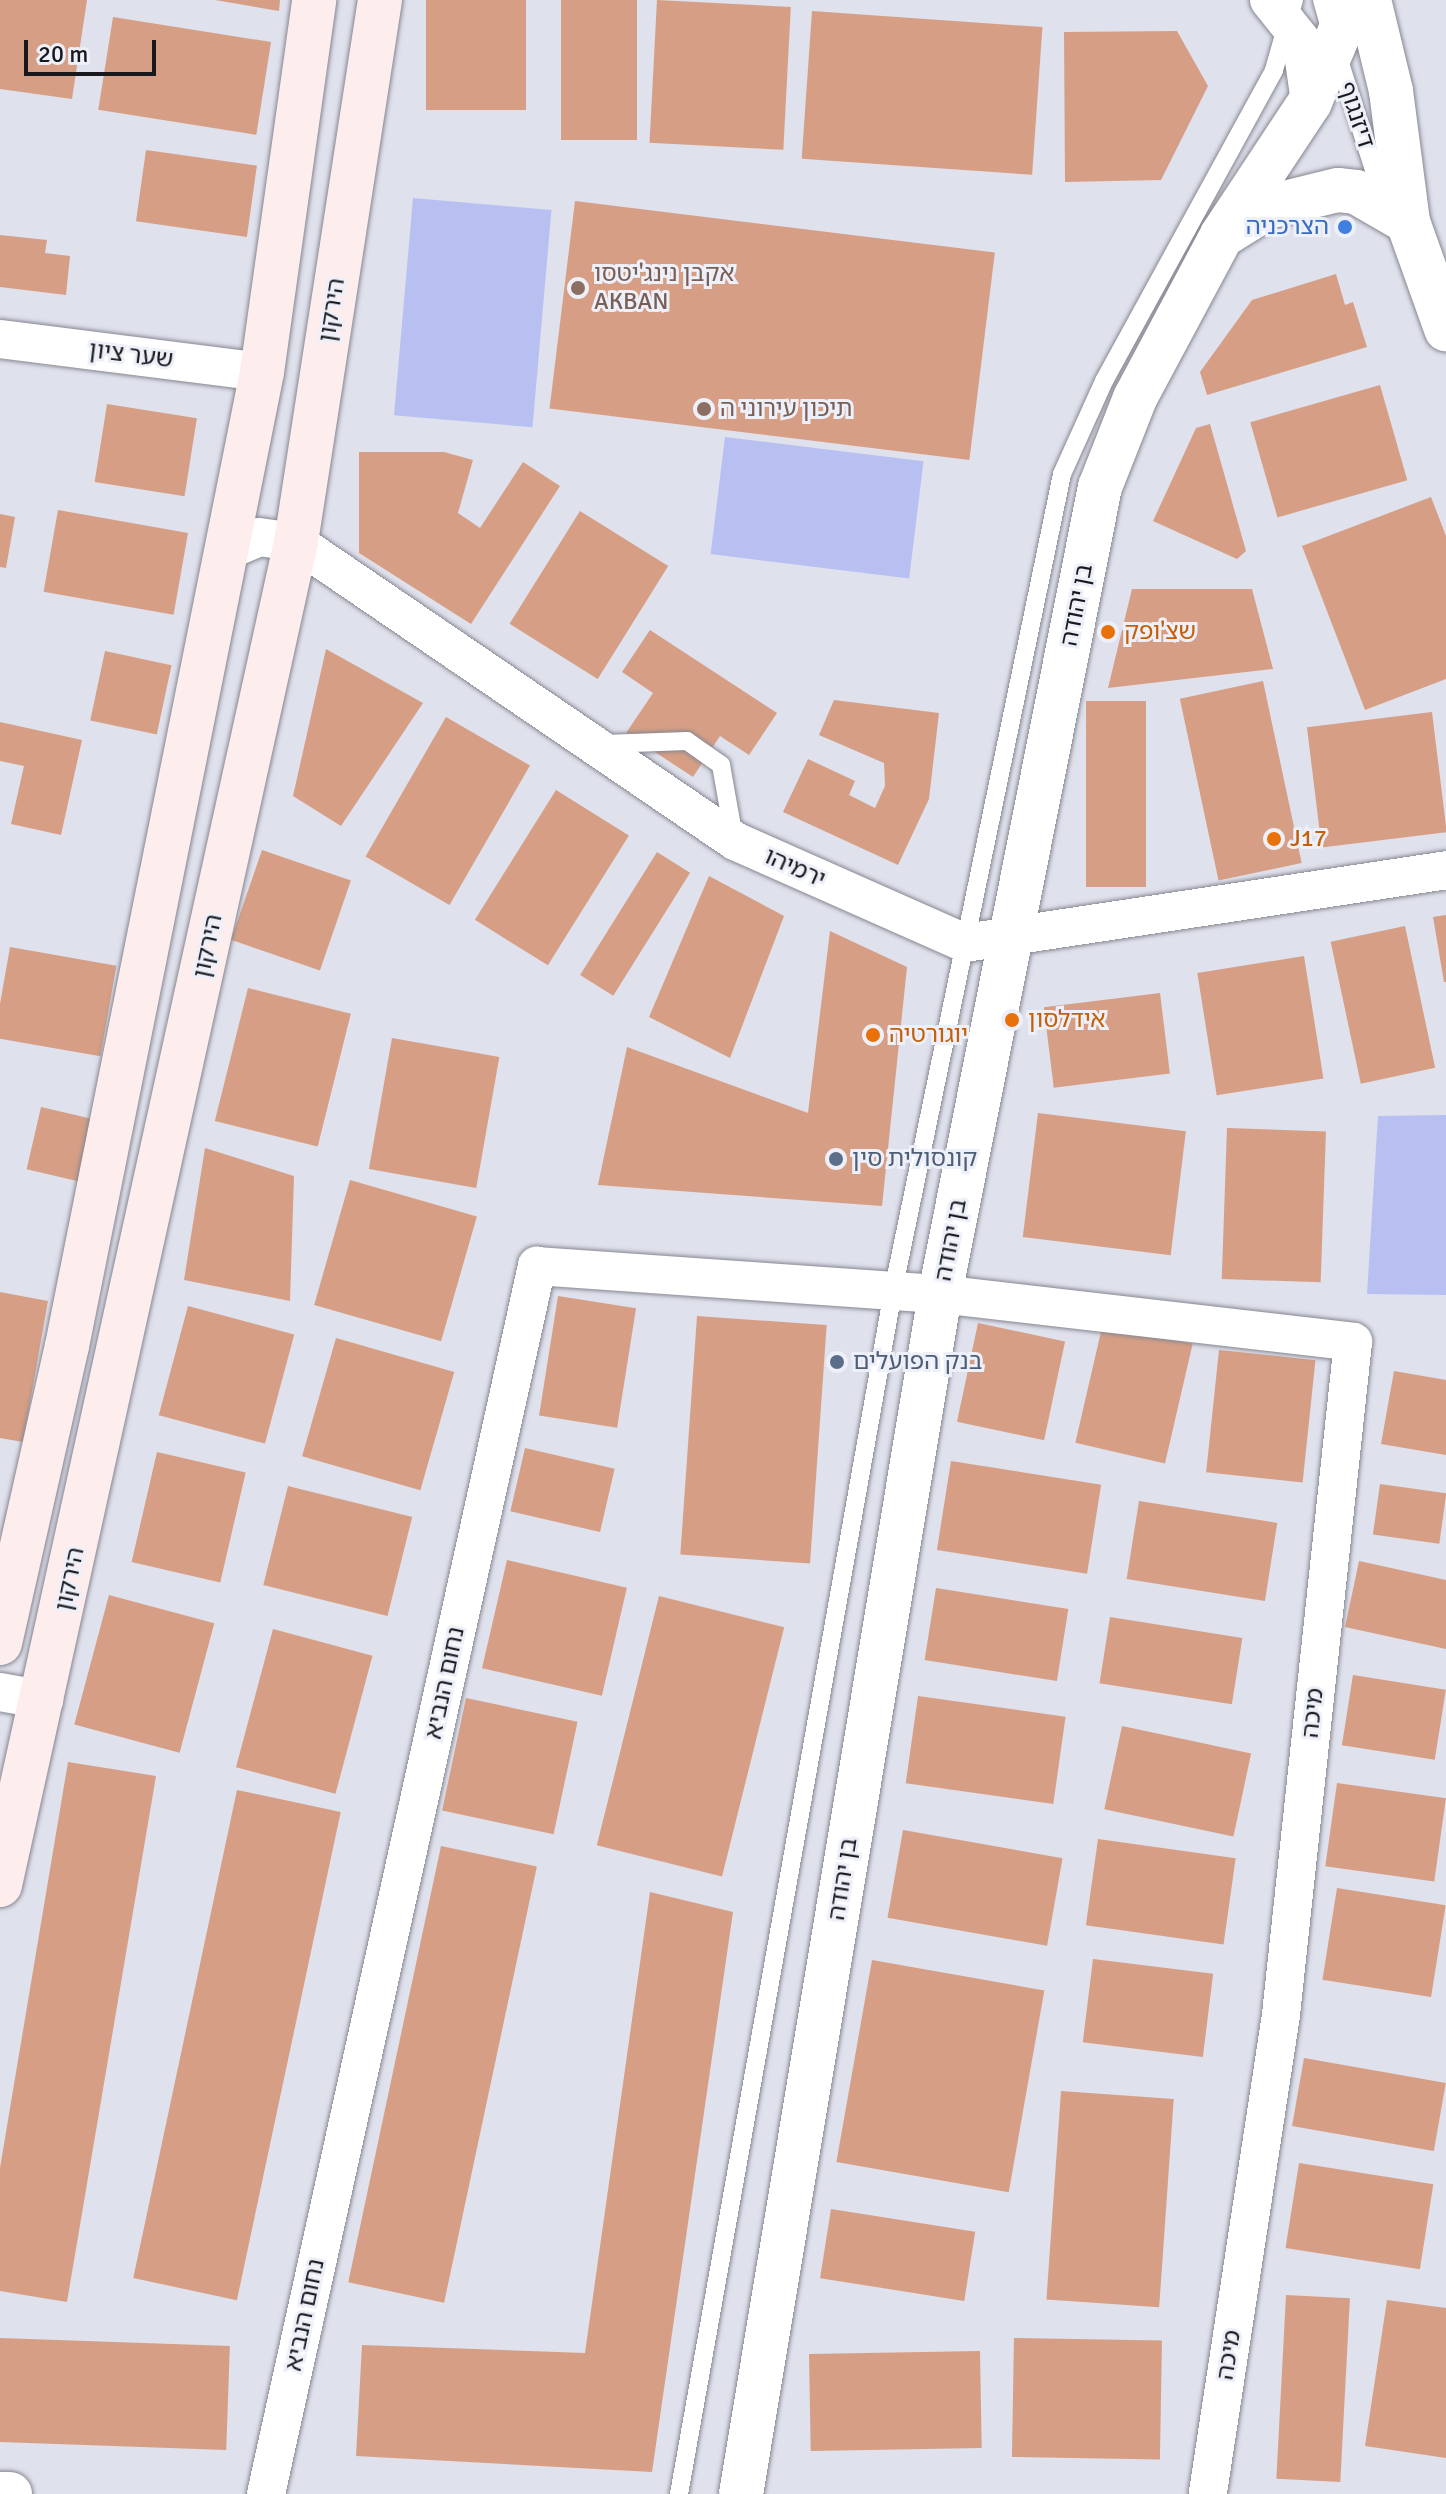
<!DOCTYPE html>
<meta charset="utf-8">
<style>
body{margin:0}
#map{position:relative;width:1446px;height:2494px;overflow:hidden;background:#dfe1ec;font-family:Signika,"Noto Sans Hebrew",sans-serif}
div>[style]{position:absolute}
.green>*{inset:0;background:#b8c0f2;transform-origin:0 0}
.building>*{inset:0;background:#d69f85;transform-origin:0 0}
.roads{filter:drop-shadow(0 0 2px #868791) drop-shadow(0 0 2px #868791)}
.service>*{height:18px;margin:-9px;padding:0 9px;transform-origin:9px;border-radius:9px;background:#fff}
.minor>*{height:38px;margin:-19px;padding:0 19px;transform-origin:19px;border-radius:19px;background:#fff}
.tertiary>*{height:44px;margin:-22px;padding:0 22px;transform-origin:22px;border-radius:22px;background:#fff}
.secondary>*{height:44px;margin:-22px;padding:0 22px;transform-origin:22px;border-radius:22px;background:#feeded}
.dots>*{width:22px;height:22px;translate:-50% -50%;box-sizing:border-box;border:4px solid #edeff9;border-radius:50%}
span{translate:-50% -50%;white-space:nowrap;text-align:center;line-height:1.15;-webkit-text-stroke:6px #edeff9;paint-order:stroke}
.street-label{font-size:24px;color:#18191d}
.shop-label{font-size:24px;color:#366cbe}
.right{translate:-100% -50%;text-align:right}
.education-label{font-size:24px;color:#785e54}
.left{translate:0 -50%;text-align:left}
.food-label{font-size:24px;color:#c56008}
.service-label{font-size:24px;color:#4e5e75}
.scale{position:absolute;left:24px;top:40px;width:132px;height:36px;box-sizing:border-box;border:4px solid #18191d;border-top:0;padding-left:10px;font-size:24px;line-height:28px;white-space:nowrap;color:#18191d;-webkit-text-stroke:6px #edeff9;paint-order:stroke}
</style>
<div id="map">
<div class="green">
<div style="left:413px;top:198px;width:139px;height:218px;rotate:5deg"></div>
<div style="left:725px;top:437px;width:200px;height:118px;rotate:7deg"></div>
<div style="clip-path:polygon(1446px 1115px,1446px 1295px,1367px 1294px,1378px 1116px)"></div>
</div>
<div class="building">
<div style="clip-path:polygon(0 0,87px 0,72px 99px,0 89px)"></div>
<div style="clip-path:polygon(215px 0,280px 0,279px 11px)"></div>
<div style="left:426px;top:0;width:100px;height:110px"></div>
<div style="left:561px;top:0;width:76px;height:140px"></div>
<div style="left:657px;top:0;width:134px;height:143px;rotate:3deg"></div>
<div style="left:812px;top:11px;width:231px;height:148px;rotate:4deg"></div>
<div style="left:113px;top:17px;width:160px;height:94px;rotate:9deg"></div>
<div style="clip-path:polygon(1177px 31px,1208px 86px,1161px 180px,1065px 182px,1064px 32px)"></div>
<div style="left:146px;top:150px;width:112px;height:72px;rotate:8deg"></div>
<div style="left:575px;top:201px;width:423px;height:209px;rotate:7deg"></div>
<div style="clip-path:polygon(0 235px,47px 240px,45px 253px,70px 256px,66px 295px,0 287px)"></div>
<div style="clip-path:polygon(1336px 274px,1345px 305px,1353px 302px,1367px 347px,1207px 395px,1200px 372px,1252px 300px)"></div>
<div style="left:1380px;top:385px;width:99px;height:135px;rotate:74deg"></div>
<div style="left:107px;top:404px;width:91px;height:79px;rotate:9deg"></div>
<div style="clip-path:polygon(1210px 424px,1246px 551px,1237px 559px,1153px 521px,1196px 428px)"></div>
<div style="clip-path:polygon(359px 452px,444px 452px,473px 460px,458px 513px,480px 528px,523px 462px,560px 486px,471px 624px,359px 553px)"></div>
<div style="clip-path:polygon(1431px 497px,1446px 536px,1446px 679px,1365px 710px,1302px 546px)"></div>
<div style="left:58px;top:510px;width:132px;height:83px;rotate:10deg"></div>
<div style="left:580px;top:511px;width:104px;height:133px;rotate:32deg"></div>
<div style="clip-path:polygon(0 514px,15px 517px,6px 568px,0 567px)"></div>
<div style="clip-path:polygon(1132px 589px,1252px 589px,1273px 669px,1108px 688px)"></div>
<div style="clip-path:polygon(650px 630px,777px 713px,749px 755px,720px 736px,693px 777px,626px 733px,653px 693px,622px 672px)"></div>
<div style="clip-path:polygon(326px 649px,423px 703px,341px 826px,293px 796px)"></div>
<div style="left:105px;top:651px;width:68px;height:71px;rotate:12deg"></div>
<div style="left:1263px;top:681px;width:186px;height:85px;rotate:78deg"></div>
<div style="clip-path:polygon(834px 700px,939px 713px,929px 799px,898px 865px,783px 812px,808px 759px,855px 781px,849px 795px,875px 808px,885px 786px,884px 763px,819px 735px)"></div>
<div style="left:1146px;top:701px;width:186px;height:60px;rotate:90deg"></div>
<div style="left:1432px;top:712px;width:121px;height:126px;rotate:83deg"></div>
<div style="left:446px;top:717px;width:97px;height:161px;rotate:30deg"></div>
<div style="clip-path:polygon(0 722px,82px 740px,61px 835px,11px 824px,24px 766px,0 761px)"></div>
<div style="left:556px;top:790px;width:86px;height:153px;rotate:32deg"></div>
<div style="left:262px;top:850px;width:94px;height:95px;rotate:19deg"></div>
<div style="left:657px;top:852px;width:39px;height:145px;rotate:32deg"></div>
<div style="clip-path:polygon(709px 876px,784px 916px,730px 1058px,649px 1017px)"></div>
<div style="clip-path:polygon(1446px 915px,1446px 982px,1444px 982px,1433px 917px)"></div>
<div style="left:1405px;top:926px;width:145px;height:76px;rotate:78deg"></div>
<div style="clip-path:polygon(830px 931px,907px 967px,882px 1206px,598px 1185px,627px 1047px,808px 1113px)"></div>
<div style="left:10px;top:947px;width:108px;height:92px;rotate:10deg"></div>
<div style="left:1304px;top:956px;width:124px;height:108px;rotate:81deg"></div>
<div style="left:248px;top:988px;width:106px;height:137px;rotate:14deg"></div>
<div style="left:1160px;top:993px;width:81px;height:117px;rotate:83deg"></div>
<div style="left:392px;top:1038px;width:109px;height:133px;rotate:10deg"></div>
<div style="left:41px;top:1107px;width:54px;height:64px;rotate:13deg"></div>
<div style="left:1038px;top:1113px;width:149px;height:125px;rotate:7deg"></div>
<div style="left:1227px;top:1128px;width:99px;height:151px;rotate:2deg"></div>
<div style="clip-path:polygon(205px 1148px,294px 1176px,290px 1301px,184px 1280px)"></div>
<div style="left:350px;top:1180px;width:132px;height:130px;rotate:16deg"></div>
<div style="clip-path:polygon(0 1292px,48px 1301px,23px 1442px,0 1438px)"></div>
<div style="left:558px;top:1296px;width:79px;height:121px;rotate:9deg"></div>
<div style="left:188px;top:1306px;width:110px;height:113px;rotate:15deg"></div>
<div style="left:697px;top:1316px;width:130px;height:239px;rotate:4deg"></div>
<div style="left:978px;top:1323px;width:89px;height:101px;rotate:12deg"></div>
<div style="left:1103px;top:1323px;width:92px;height:123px;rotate:13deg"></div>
<div style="left:336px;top:1338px;width:123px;height:123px;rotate:16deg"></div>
<div style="left:1219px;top:1350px;width:97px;height:123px;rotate:6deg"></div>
<div style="clip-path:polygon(1394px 1371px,1446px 1380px,1446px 1455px,1381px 1444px)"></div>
<div style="left:525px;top:1448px;width:92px;height:65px;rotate:13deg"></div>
<div style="left:157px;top:1452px;width:91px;height:113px;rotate:13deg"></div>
<div style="left:951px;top:1461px;width:152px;height:90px;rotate:9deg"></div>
<div style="left:1380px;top:1484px;width:67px;height:51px;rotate:8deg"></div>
<div style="left:288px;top:1486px;width:128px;height:102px;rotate:14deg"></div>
<div style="left:1139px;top:1501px;width:140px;height:79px;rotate:9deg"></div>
<div style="left:507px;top:1560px;width:123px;height:111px;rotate:13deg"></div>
<div style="clip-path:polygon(1359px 1561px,1446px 1580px,1446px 1649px,1345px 1627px)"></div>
<div style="left:936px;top:1588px;width:134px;height:73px;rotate:9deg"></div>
<div style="left:109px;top:1595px;width:109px;height:134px;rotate:15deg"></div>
<div style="left:659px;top:1596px;width:129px;height:257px;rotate:14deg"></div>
<div style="left:1110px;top:1617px;width:134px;height:67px;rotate:9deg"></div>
<div style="left:273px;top:1629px;width:103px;height:143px;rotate:15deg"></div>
<div style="left:1353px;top:1675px;width:94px;height:71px;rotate:9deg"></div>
<div style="left:918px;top:1696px;width:149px;height:88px;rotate:8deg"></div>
<div style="left:466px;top:1698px;width:114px;height:115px;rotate:12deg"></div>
<div style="left:1122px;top:1726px;width:132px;height:85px;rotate:12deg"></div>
<div style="clip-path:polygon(68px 1762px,156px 1776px,67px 2302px,0 2291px,0 2168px)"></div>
<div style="left:1337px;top:1783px;width:110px;height:84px;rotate:8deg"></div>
<div style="left:237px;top:1790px;width:106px;height:499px;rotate:12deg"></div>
<div style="left:903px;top:1830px;width:162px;height:89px;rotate:10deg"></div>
<div style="left:1098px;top:1839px;width:139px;height:87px;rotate:8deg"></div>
<div style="left:441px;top:1846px;width:98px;height:446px;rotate:12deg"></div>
<div style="left:1337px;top:1888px;width:110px;height:93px;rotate:9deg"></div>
<div style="clip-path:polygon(650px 1892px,733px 1912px,652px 2472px,356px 2456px,362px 2345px,585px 2353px)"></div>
<div style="left:1093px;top:1959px;width:121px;height:84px;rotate:7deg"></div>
<div style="left:872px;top:1960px;width:175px;height:205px;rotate:10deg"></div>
<div style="left:1304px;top:2058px;width:144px;height:69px;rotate:10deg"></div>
<div style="left:1061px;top:2091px;width:113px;height:209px;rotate:4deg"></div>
<div style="left:1299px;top:2163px;width:136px;height:86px;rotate:9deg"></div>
<div style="left:831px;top:2209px;width:146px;height:70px;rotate:9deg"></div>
<div style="left:1286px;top:2295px;width:64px;height:184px;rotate:3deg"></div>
<div style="clip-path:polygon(1387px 2300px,1446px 2308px,1446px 2458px,1365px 2446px)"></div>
<div style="left:0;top:2338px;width:230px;height:104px;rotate:2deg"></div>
<div style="left:1014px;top:2338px;width:148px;height:119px;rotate:1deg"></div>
<div style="left:980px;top:2351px;width:97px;height:171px;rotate:89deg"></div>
</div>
<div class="roads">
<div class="service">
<div style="left:1322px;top:0;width:33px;rotate:74deg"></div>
<div style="left:1338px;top:57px;width:128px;rotate:72.3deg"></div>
<div style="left:1377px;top:179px;width:22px;rotate:54deg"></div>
<div style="left:604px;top:744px;width:83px;rotate:-2.1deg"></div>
<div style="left:687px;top:741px;width:42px;rotate:35.2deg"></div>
<div style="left:721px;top:765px;width:74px;rotate:79.9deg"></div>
<div style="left:679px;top:2494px;width:1222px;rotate:-79.91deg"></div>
<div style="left:893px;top:1291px;width:834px;rotate:-78.31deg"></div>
<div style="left:1062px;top:474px;width:102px;rotate:-65.7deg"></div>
<div style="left:1104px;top:381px;width:354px;rotate:-61.3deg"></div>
<div style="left:1274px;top:70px;width:73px;rotate:-74.1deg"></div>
</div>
<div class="minor">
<div style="left:1269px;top:0;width:51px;rotate:51.3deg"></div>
<div style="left:1301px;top:40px;width:63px;rotate:81.7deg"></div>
<div style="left:0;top:339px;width:264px;rotate:7.2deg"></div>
<div style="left:224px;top:552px;width:38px;rotate:-23deg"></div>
<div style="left:259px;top:537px;width:37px;rotate:8deg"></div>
<div style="left:296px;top:542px;width:531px;rotate:34.26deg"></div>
<div style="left:735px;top:841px;width:252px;rotate:23.9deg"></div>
<div style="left:965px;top:943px;width:487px;rotate:-8.6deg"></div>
<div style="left:0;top:1692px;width:45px;rotate:10.3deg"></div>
<div style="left:266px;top:2494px;width:1258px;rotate:-77.56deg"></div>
<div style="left:537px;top:1266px;width:404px;rotate:4deg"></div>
<div style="left:940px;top:1294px;width:416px;rotate:6.6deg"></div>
<div style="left:1353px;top:1342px;width:677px;rotate:96.11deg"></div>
<div style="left:1281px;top:2015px;width:485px;rotate:98.7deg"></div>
</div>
<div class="tertiary">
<div style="left:1369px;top:0;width:94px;rotate:76.4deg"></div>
<div style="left:1391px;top:91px;width:132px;rotate:82.6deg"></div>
<div style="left:1408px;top:222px;width:114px;rotate:70.4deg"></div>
<div style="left:1228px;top:232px;width:47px;rotate:-32deg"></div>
<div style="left:1268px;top:207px;width:72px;rotate:-13.7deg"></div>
<div style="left:1338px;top:190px;width:18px;rotate:6deg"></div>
<div style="left:1356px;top:192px;width:60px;rotate:30deg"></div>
<div style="left:0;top:2494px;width:10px"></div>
<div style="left:741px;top:2494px;width:1216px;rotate:-80.58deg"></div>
<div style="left:940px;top:1294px;width:823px;rotate:-78.79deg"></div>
<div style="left:1100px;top:487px;width:96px;rotate:-68.5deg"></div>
<div style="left:1135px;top:398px;width:185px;rotate:-61.9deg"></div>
<div style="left:1222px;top:235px;width:159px;rotate:-56.5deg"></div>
<div style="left:1310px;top:102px;width:111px;rotate:-67.1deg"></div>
</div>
<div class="secondary">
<div style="left:0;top:1643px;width:304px;rotate:-77.3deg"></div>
<div style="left:67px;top:1346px;width:993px;rotate:-78.68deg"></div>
<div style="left:262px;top:372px;width:376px;rotate:-82deg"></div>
<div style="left:0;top:1885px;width:1375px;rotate:-77.57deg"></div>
<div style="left:296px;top:542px;width:548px;rotate:-81.19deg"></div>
</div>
</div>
<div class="dots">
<div style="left:1345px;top:227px;background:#3f7fe0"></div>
<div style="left:578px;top:288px;background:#8d6e63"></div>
<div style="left:704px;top:409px;background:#8d6e63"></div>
<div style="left:1108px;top:632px;background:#e8710a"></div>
<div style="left:1274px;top:839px;background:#e8710a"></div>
<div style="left:1012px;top:1020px;background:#e8710a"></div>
<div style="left:873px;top:1035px;background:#e8710a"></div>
<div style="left:836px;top:1159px;background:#5c6f8a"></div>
<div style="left:837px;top:1362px;background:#5c6f8a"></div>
</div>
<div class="street-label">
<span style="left:1356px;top:115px;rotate:72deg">דיזנגוף</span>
<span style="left:332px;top:310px;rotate:-81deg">הירקון</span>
<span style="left:131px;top:355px;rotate:7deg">שער ציון</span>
<span style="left:1077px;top:605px;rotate:-79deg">בן יהודה</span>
<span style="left:795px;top:868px;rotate:24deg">ירמיהו</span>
<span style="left:208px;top:946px;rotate:-78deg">הירקון</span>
<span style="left:951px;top:1240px;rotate:-79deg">בן יהודה</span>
<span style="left:70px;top:1579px;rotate:-78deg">הירקון</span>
<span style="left:445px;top:1683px;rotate:-78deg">נחום הנביא</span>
<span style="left:1313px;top:1713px;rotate:-84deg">מיכה</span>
<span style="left:843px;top:1879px;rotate:-81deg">בן יהודה</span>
<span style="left:305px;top:2315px;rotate:-78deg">נחום הנביא</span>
<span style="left:1229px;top:2355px;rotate:-81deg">מיכה</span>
</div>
<div class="shop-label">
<span class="right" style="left:1329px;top:227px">הצרכניה</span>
</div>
<div class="education-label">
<span class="left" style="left:594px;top:288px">אקבן נינג'יטסו<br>AKBAN</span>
<span class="left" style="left:720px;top:409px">תיכון עירוני ה</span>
</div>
<div class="food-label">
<span class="left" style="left:1124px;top:632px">שצ'ופק</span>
<span class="left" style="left:1290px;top:839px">J17</span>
<span class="left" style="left:1028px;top:1020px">אידלסון</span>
<span class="left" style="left:889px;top:1035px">יוגורטיה</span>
</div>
<div class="service-label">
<span class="left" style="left:852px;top:1159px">קונסולית סין</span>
<span class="left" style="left:853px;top:1362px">בנק הפועלים</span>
</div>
<div class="scale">20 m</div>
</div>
